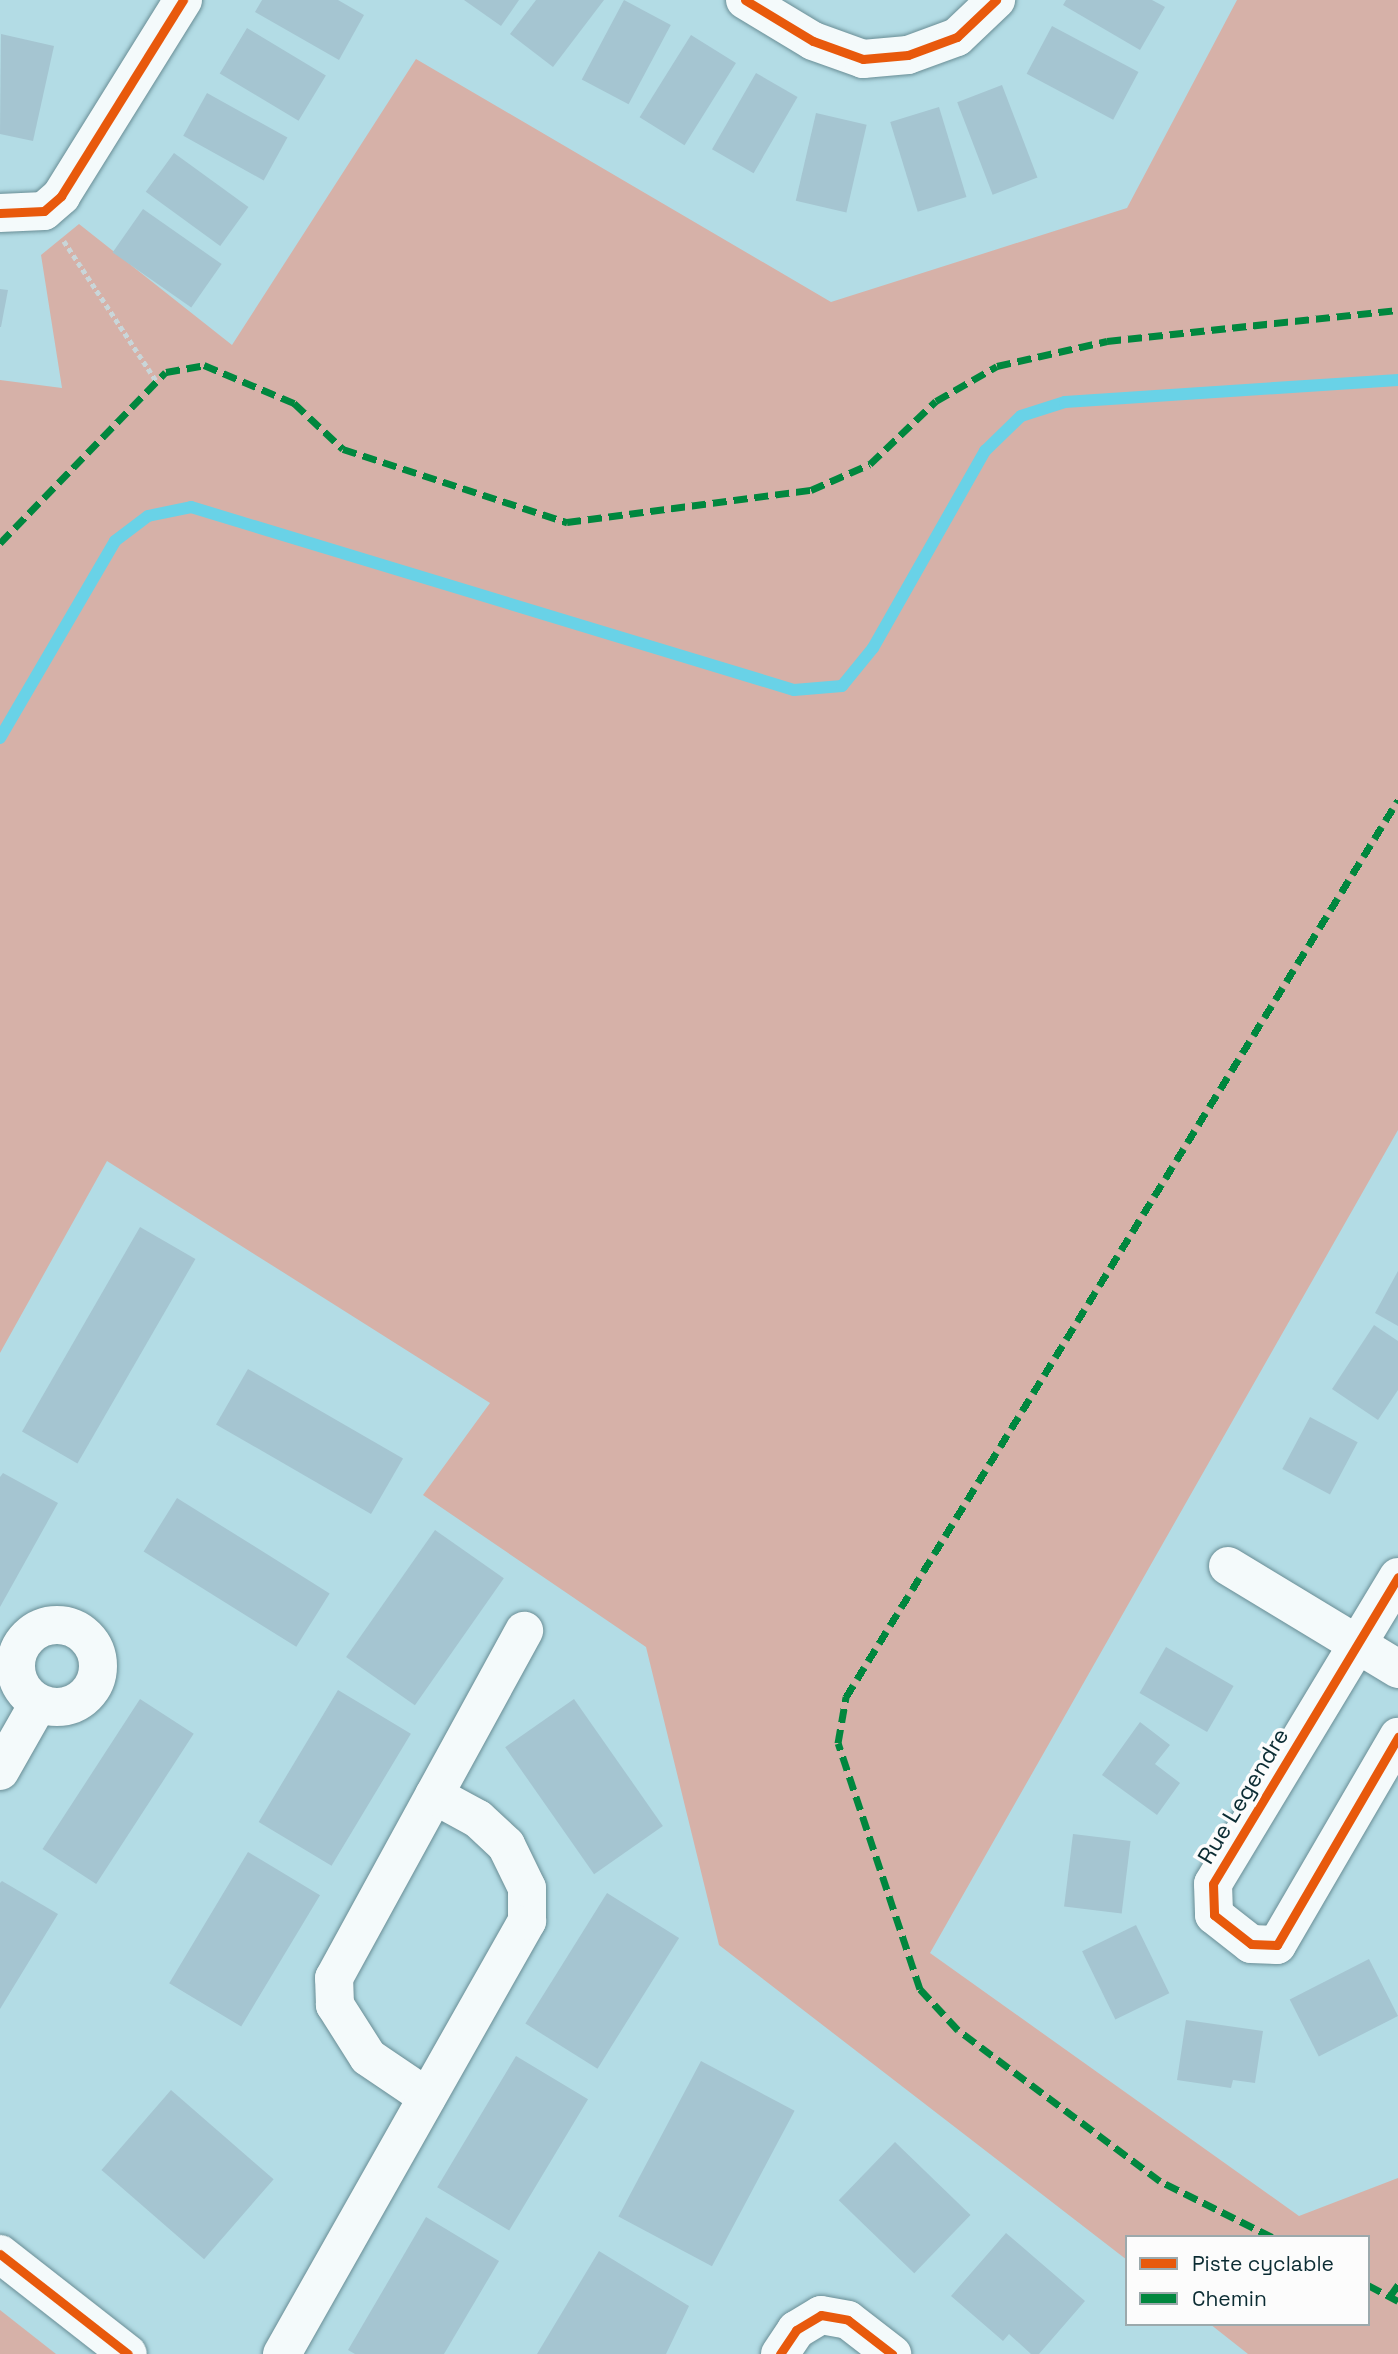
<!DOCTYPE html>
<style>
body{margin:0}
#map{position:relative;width:1398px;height:2354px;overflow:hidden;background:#b3dce5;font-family:"Space Grotesk",sans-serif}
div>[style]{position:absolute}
.green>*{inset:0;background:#d6b1a8}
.stream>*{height:12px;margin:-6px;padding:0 6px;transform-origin:6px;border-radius:6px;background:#69d2e7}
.building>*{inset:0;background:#a5c5d1;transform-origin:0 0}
.path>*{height:4.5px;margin-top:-2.25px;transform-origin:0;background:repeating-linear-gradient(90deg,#c9d6d9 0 5px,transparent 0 8.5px)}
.roads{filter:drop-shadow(0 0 2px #698d95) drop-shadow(0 0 2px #698d95)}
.minor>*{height:38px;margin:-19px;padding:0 19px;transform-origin:19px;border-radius:19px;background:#f4fafb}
.minor>.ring{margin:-19px;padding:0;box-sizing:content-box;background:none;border:38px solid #f4fafb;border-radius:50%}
.major>*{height:38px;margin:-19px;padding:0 19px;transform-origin:19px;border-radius:19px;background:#f4fafb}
.quiet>*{height:7px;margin-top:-3.5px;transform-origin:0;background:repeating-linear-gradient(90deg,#00873e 0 14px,transparent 0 21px)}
.cycleway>*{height:9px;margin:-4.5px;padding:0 4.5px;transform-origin:4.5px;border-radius:4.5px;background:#e8590c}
span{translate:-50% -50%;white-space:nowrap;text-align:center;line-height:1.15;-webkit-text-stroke:7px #fcfcfc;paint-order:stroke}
.street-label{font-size:23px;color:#0b2c33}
.legend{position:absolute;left:1125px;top:2235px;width:245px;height:91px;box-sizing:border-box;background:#fcfcfc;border:2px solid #9ca9ac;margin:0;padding:9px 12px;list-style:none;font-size:21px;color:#0b2c33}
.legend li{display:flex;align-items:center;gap:14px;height:35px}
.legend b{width:35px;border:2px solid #9ca9ac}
</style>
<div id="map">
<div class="green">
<div style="clip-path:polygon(1237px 0,1398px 0,1398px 1130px,930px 1953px,1299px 2216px,1398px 2178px,1398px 2354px,1248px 2354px,1210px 2324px,1368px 2324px,1368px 2237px,1127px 2237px,1127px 2260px,719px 1945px,646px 1647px,423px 1495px,490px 1403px,107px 1161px,0 1353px,0 380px,62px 388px,41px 255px,79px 224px,232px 345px,416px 59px,831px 302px,1127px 208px)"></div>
<div style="clip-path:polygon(0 2310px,56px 2354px,0 2354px)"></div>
</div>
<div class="stream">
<div style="left:0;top:738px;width:228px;rotate:-59.7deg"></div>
<div style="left:115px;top:541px;width:41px;rotate:-37.1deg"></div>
<div style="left:148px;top:516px;width:44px;rotate:-11.8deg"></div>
<div style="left:191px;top:507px;width:630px;rotate:16.88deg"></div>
<div style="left:794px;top:690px;width:48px;rotate:-4.8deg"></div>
<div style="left:842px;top:686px;width:49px;rotate:-50.8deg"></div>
<div style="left:873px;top:648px;width:227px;rotate:-60.4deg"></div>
<div style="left:985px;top:451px;width:50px;rotate:-44.2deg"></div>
<div style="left:1021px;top:416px;width:46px;rotate:-17.7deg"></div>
<div style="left:1065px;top:402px;width:334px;rotate:-3.8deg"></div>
</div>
<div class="building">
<div style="clip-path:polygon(262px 0,338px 0,364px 15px,339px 60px,255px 12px)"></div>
<div style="clip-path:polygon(464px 0,519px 0,501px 26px)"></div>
<div style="clip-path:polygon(536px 0,604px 0,553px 67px,510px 34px)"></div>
<div style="left:624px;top:0;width:53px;height:90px;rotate:28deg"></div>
<div style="clip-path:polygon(1066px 0,1152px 0,1165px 7px,1140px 50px,1063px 5px)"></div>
<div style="left:1052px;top:26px;width:98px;height:54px;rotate:28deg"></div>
<div style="left:247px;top:28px;width:92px;height:53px;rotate:31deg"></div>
<div style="clip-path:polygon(1px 34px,54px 46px,33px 141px,0 134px)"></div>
<div style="left:691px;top:35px;width:53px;height:97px;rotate:32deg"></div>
<div style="left:756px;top:73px;width:48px;height:88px;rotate:30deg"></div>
<div style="left:1002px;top:85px;width:99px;height:48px;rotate:69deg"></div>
<div style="left:207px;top:93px;width:92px;height:49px;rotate:29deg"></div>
<div style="left:939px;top:107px;width:94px;height:51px;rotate:73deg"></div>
<div style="left:816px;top:113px;width:52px;height:90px;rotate:13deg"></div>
<div style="left:174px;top:153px;width:92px;height:48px;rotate:36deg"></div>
<div style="left:143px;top:209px;width:96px;height:53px;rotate:35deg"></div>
<div style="clip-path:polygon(0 289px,8px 290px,1px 327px,0 327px)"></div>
<div style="left:140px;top:1227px;width:64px;height:236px;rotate:30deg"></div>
<div style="clip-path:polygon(1398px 1271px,1398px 1326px,1375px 1313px)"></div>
<div style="clip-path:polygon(1374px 1325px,1398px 1341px,1398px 1390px,1378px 1420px,1332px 1389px)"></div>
<div style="left:248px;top:1369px;width:179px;height:64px;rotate:30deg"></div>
<div style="left:1310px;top:1417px;width:54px;height:59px;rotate:28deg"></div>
<div style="clip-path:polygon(3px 1473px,58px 1503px,0 1607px,0 1477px)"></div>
<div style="left:177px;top:1498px;width:180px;height:63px;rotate:32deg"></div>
<div style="left:435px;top:1530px;width:84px;height:155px;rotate:35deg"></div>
<div style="left:1166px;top:1647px;width:78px;height:53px;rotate:30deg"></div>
<div style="left:338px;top:1690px;width:85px;height:154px;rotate:31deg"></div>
<div style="left:140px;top:1699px;width:64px;height:179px;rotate:33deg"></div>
<div style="left:574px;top:1699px;width:155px;height:84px;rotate:55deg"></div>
<div style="clip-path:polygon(1140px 1722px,1170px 1745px,1155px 1764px,1180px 1783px,1157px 1815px,1102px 1775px)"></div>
<div style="left:1073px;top:1834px;width:58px;height:73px;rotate:7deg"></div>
<div style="left:248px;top:1852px;width:84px;height:153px;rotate:31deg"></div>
<div style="clip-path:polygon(2px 1881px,58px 1914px,0 2009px,0 1883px)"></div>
<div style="left:607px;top:1893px;width:85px;height:154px;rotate:32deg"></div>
<div style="left:1136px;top:1925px;width:76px;height:60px;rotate:64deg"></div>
<div style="left:1369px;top:1959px;width:64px;height:89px;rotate:63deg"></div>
<div style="clip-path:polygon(1186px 2020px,1263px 2031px,1255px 2083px,1233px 2080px,1231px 2088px,1177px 2080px)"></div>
<div style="left:516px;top:2056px;width:84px;height:153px;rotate:31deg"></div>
<div style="left:701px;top:2061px;width:106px;height:176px;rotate:28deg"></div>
<div style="left:171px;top:2090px;width:136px;height:106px;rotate:41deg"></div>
<div style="left:895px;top:2142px;width:105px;height:81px;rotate:44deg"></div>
<div style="clip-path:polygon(426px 2217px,499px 2261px,444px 2354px,355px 2354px,348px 2350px)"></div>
<div style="clip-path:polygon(1006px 2233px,1085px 2301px,1039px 2354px,1031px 2354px,1009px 2334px,1003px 2341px,951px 2296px)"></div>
<div style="clip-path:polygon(599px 2251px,689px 2306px,666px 2354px,537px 2354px)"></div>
</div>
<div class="path">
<div style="left:64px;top:241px;width:169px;rotate:56.6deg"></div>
</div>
<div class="roads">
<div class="minor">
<div style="left:745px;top:0;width:79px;rotate:31.1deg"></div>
<div style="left:813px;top:41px;width:53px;rotate:19.8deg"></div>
<div style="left:863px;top:59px;width:45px;rotate:-5.1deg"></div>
<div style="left:908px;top:55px;width:52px;rotate:-20.2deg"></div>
<div style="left:957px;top:37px;width:54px;rotate:-43.5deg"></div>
<div style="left:0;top:213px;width:44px;rotate:-2.6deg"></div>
<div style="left:44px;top:211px;width:23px;rotate:-41deg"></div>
<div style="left:61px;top:196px;width:231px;rotate:-58.1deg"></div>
<div style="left:1228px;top:1566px;width:199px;rotate:31.2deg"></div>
<div style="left:1398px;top:1577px;width:358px;rotate:121.1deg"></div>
<div style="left:1213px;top:1884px;width:31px;rotate:88deg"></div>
<div style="left:1214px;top:1915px;width:47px;rotate:38.1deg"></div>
<div style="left:1251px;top:1944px;width:26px;rotate:2deg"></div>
<div style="left:1277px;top:1945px;width:241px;rotate:-59.8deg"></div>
<div class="ring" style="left:16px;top:1625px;width:44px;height:44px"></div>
<div style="left:0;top:1771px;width:77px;rotate:-60.4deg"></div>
<div style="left:427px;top:2097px;width:71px;rotate:-145.9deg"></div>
<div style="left:368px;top:2057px;width:62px;rotate:-122.4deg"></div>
<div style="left:335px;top:2005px;width:27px;rotate:-92deg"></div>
<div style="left:334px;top:1978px;width:396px;rotate:-61.3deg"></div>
<div style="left:282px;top:2354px;width:498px;rotate:-60.5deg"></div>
<div style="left:527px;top:1921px;width:33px;rotate:-90deg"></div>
<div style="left:527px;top:1888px;width:48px;rotate:-116deg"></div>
<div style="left:506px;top:1845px;width:38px;rotate:-137deg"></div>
<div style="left:478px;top:1819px;width:50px;rotate:-151.4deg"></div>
<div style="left:780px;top:2354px;width:29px;rotate:-56deg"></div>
<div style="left:796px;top:2330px;width:29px;rotate:-31deg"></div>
<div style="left:821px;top:2315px;width:27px;rotate:10deg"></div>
<div style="left:848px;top:2320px;width:56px;rotate:37.7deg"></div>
</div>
<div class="major">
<div style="left:0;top:2254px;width:162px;rotate:38deg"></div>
</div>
</div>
<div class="quiet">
<div style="left:0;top:543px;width:238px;rotate:-45.9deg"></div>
<div style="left:166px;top:372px;width:39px;rotate:-10deg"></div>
<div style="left:204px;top:365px;width:98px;rotate:22.9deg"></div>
<div style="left:294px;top:403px;width:67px;rotate:43.2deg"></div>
<div style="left:343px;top:449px;width:236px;rotate:18.1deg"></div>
<div style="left:567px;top:522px;width:246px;rotate:-7.5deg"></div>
<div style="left:811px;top:490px;width:64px;rotate:-23.8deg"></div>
<div style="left:870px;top:464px;width:91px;rotate:-43.7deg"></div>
<div style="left:936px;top:401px;width:70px;rotate:-29.8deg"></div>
<div style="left:997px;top:366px;width:113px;rotate:-12.8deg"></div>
<div style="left:1107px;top:341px;width:293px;rotate:-6.1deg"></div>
<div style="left:1272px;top:2237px;width:125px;rotate:-153.4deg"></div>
<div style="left:1160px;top:2181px;width:252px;rotate:-143.2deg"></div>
<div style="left:958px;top:2030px;width:56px;rotate:-132.8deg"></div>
<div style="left:920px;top:1989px;width:259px;rotate:-108.4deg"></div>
<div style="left:838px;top:1743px;width:47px;rotate:-80.1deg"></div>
<div style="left:846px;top:1697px;width:1053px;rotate:-58.39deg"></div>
<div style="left:1368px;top:2285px;width:34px;rotate:28deg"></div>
<div style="left:1390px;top:2296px;width:14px;rotate:-54deg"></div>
</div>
<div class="cycleway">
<div style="left:745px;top:0;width:79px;rotate:31.1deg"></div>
<div style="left:813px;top:41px;width:53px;rotate:19.8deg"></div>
<div style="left:863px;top:59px;width:45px;rotate:-5.1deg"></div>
<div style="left:908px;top:55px;width:52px;rotate:-20.2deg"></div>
<div style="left:957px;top:37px;width:54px;rotate:-43.5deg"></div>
<div style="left:0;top:213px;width:44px;rotate:-2.6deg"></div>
<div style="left:44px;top:211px;width:23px;rotate:-41deg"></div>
<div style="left:61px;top:196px;width:231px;rotate:-58.1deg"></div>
<div style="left:1398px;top:1577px;width:358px;rotate:121.1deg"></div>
<div style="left:1213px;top:1884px;width:31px;rotate:88deg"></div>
<div style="left:1214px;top:1915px;width:47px;rotate:38.1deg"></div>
<div style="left:1251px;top:1944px;width:26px;rotate:2deg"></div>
<div style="left:1277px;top:1945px;width:241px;rotate:-59.8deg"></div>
<div style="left:0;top:2254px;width:162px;rotate:38deg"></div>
<div style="left:780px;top:2354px;width:29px;rotate:-56deg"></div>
<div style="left:796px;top:2330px;width:29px;rotate:-31deg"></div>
<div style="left:821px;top:2315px;width:27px;rotate:10deg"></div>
<div style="left:848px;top:2320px;width:56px;rotate:37.7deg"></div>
</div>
<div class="street-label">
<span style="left:1243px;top:1796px;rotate:-59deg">Rue Legendre</span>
</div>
<ul class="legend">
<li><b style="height:9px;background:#e8590c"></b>Piste cyclable</li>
<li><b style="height:9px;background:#00873e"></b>Chemin</li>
</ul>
</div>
